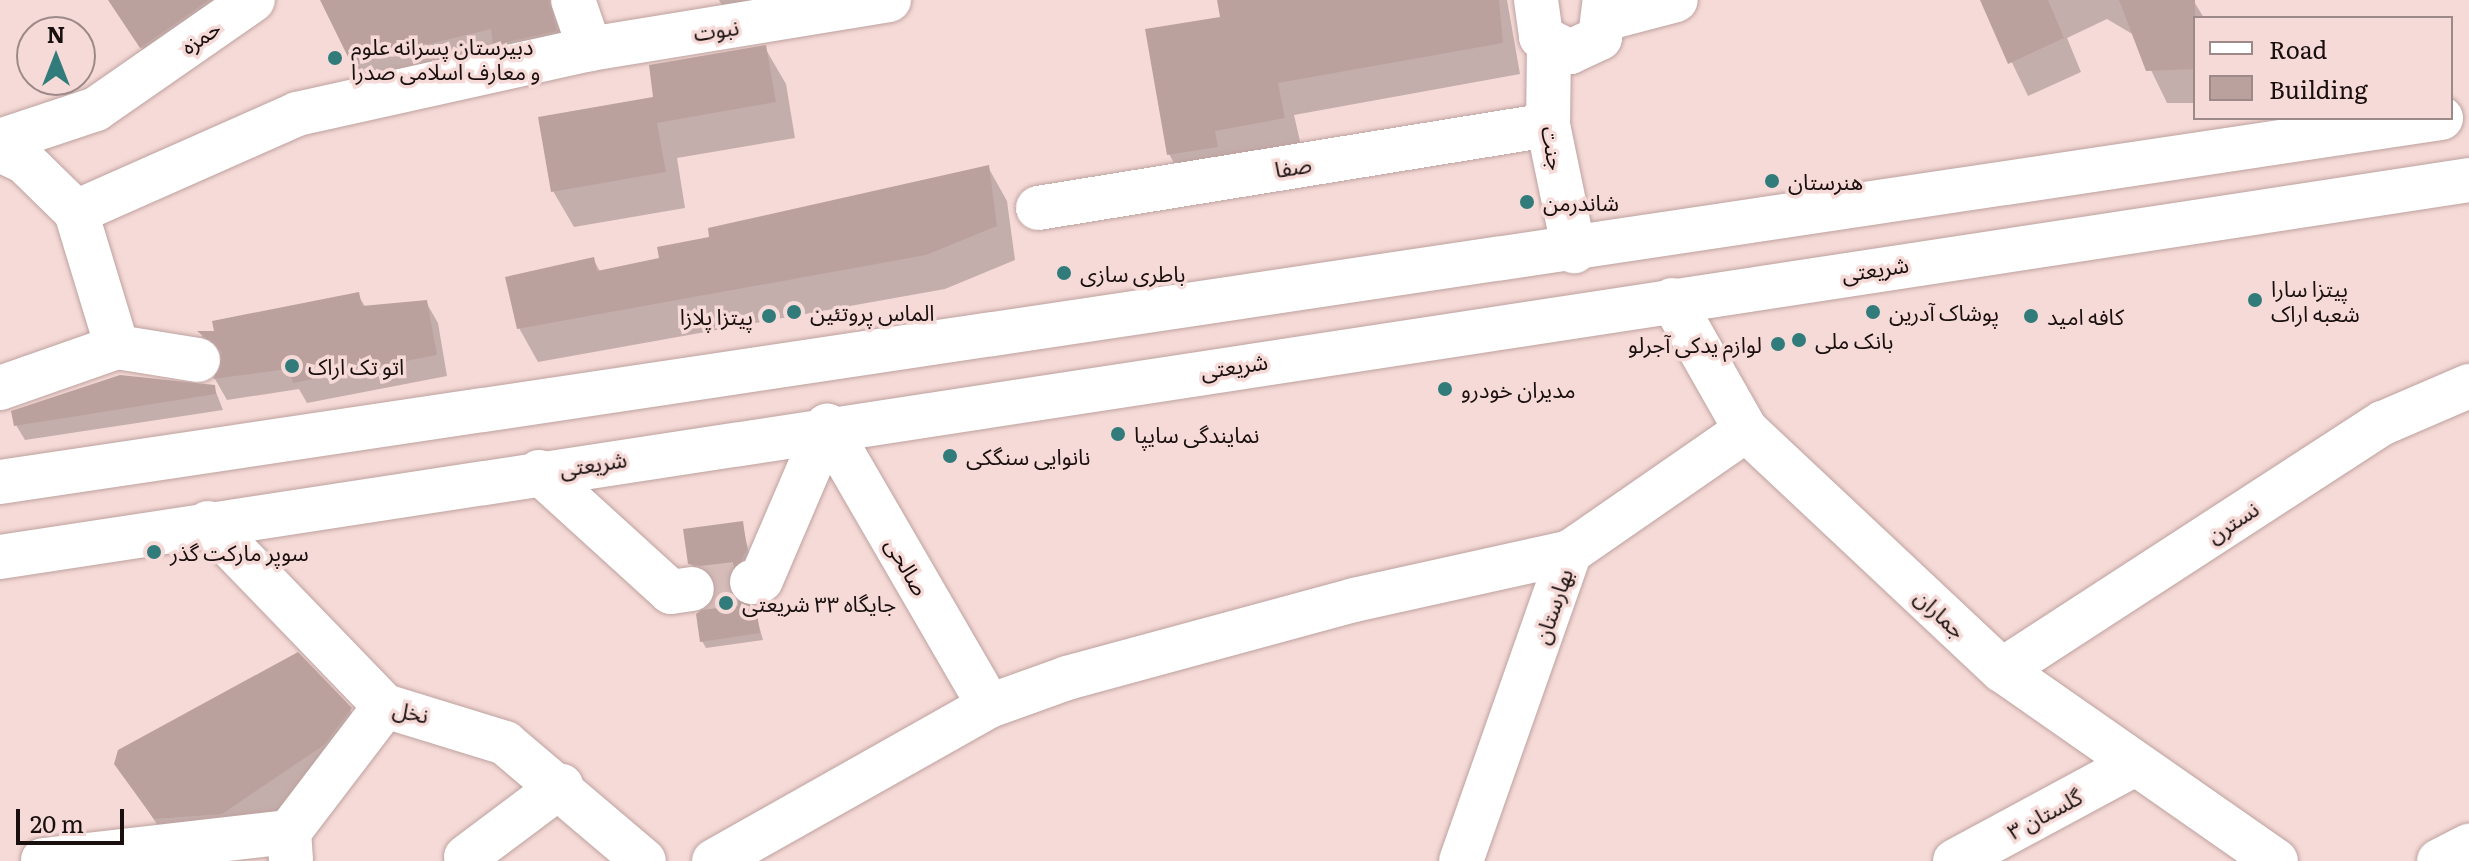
<!DOCTYPE html>
<meta charset="utf-8">
<style>
body{margin:0}
#map{position:relative;width:2469px;height:861px;overflow:hidden;background:#f6dad7;font-family:Literata,"Noto Sans Arabic",serif}
div>[style]{position:absolute}
.shadow>*{inset:0;background:#0003}
.building>*{inset:0;background:#bba19e}
.minor-tunnel>*{height:44px;margin-top:-22px;transform-origin:0;background:repeating-linear-gradient(90deg,#d5bcb9 0 44px,transparent 0 66px)}
.roads{filter:drop-shadow(0 0 2px #bda29f) drop-shadow(0 0 2px #bda29f)}
.minor>*{height:44px;margin:-22px;padding:0 22px;transform-origin:22px;border-radius:22px;background:#fff}
.major>*{height:44px;margin:-22px;padding:0 22px;transform-origin:22px;border-radius:22px;background:#fff}
.dots>*{width:22px;height:22px;translate:-50% -50%;box-sizing:border-box;border:4px solid #f6dad7;border-radius:50%}
span{translate:-50% -50%;white-space:nowrap;text-align:center;line-height:1.15;-webkit-text-stroke:7px #f6dad7;paint-order:stroke}
.street-label{font-size:22px;color:#180f0e}
.poi-label{font-size:22px;color:#180f0e}
.left{translate:0 -50%;text-align:left}
.right{translate:-100% -50%;text-align:right}
.legend{position:absolute;left:2193px;top:16px;width:260px;height:104px;box-sizing:border-box;background:#f6dad7;border:2px solid #9d8987;margin:0;padding:10px 14px;list-style:none;font-size:24px;color:#180f0e}
.legend li{display:flex;align-items:center;gap:16px;height:40px}
.legend b{width:40px;border:2px solid #9d8987}
.north{position:absolute;left:16px;top:16px;width:80px;height:80px;box-sizing:border-box;background:#f6dad7;border:2px solid #9d8987;border-radius:50%;rotate:0deg;font-size:22px;font-weight:700;line-height:32px;text-align:center;color:#180f0e}
.north::after{content:'';display:block;margin:auto;width:28px;height:36px;background:#327b7b;clip-path:polygon(50% 0,100% 100%,50% 72%,0 100%)}
.scale{position:absolute;left:16px;top:809px;width:108px;height:36px;box-sizing:border-box;border:4px solid #180f0e;border-top:0;padding-left:10px;font-size:24px;line-height:28px;white-space:nowrap;color:#180f0e;-webkit-text-stroke:6px #f6dad7;paint-order:stroke}
</style>
<div id="map">
<div class="shadow">
<div style="clip-path:polygon(109px 0,250px 0,154px 67px)"></div>
<div style="clip-path:polygon(323px 0,561px 0,569px 53px,366px 84px)"></div>
<div style="clip-path:polygon(719px 0,850px 0,742px 42px)"></div>
<div style="clip-path:polygon(1219px 0,1507px 0,1520px 74px,1294px 115px,1302px 150px,1187px 186px,1169px 154px,1223px 19px)"></div>
<div style="clip-path:polygon(1982px 0,2193px 0,2204px 18px,2195px 18px,2195px 103px,2167px 103px,2134px 35px,2107px 19px,2067px 38px,2081px 72px,2028px 96px)"></div>
<div style="clip-path:polygon(765px 48px,786px 84px,795px 138px,677px 158px,685px 208px,574px 227px,553px 191px,655px 99px)"></div>
<div style="clip-path:polygon(988px 167px,1007px 201px,1015px 260px,945px 289px,538px 362px,519px 328px,593px 259px,601px 273px,661px 260px)"></div>
<div style="clip-path:polygon(358px 295px,366px 308px,426px 302px,438px 323px,447px 376px,307px 403px,299px 389px,227px 400px,215px 379px,220px 362px,201px 336px)"></div>
<div style="clip-path:polygon(214px 387px,223px 410px,25px 440px,16px 425px)"></div>
<div style="clip-path:polygon(742px 523px,750px 557px,730px 596px,754px 608px,763px 640px,706px 648px,702px 641px,718px 586px,690px 564px)"></div>
<div style="clip-path:polygon(350px 709px,367px 738px,340px 773px,238px 842px,172px 847px,117px 764px)"></div>
</div>
<div class="building">
<div style="clip-path:polygon(108px 0,209px 0,140px 48px)"></div>
<div style="clip-path:polygon(320px 0,549px 0,557px 31px,493px 45px,491px 29px,351px 63px)"></div>
<div style="clip-path:polygon(1217px 0,1499px 0,1503px 43px,1278px 83px,1285px 118px,1215px 131px,1218px 147px,1167px 155px,1145px 29px,1220px 17px)"></div>
<div style="clip-path:polygon(1980px 0,2048px 0,2064px 38px,2008px 64px)"></div>
<div style="clip-path:polygon(2119px 0,2195px 0,2195px 69px,2146px 71px)"></div>
<div style="clip-path:polygon(766px 45px,776px 102px,657px 123px,666px 172px,551px 192px,538px 117px,653px 97px,649px 65px)"></div>
<div style="clip-path:polygon(989px 165px,997px 226px,926px 255px,517px 329px,505px 277px,594px 257px,597px 271px,659px 258px,657px 247px,709px 237px,708px 228px)"></div>
<div style="clip-path:polygon(359px 292px,362px 306px,427px 300px,437px 355px,293px 383px,289px 369px,213px 379px,222px 352px,197px 331px,214px 331px,212px 321px)"></div>
<div style="clip-path:polygon(120px 375px,215px 385px,216px 394px,14px 426px,11px 411px)"></div>
<div style="clip-path:polygon(743px 521px,747px 549px,728px 587px,734px 599px,756px 606px,760px 633px,700px 642px,696px 614px,715px 599px,717px 585px,702px 566px,688px 564px,683px 529px)"></div>
<div style="clip-path:polygon(298px 652px,352px 708px,324px 745px,222px 814px,154px 819px,114px 764px,118px 750px)"></div>
</div>
<div class="minor-tunnel">
<div style="left:692px;top:589px;width:60px;rotate:-6.7deg"></div>
</div>
<div class="roads">
<div class="minor">
<div style="left:573px;top:0;width:52px;rotate:70.9deg"></div>
<div style="left:1536px;top:0;width:37px;rotate:82deg"></div>
<div style="left:1541px;top:37px;width:33px;rotate:27deg"></div>
<div style="left:1570px;top:52px;width:33px;rotate:-25deg"></div>
<div style="left:1600px;top:38px;width:38px;rotate:-83deg"></div>
<div style="left:1608px;top:18px;width:70px;rotate:-14.8deg"></div>
<div style="left:1549px;top:45px;width:80px;rotate:90.7deg"></div>
<div style="left:1548px;top:125px;width:129px;rotate:78.3deg"></div>
<div style="left:0;top:141px;width:101px;rotate:-18.4deg"></div>
<div style="left:96px;top:109px;width:191px;rotate:-34.8deg"></div>
<div style="left:0;top:150px;width:26px;rotate:25deg"></div>
<div style="left:24px;top:161px;width:73px;rotate:44.4deg"></div>
<div style="left:76px;top:212px;width:141px;rotate:73.1deg"></div>
<div style="left:117px;top:347px;width:124px;rotate:160.7deg"></div>
<div style="left:1038px;top:208px;width:517px;rotate:-9.24deg"></div>
<div style="left:76px;top:212px;width:242px;rotate:-23.9deg"></div>
<div style="left:297px;top:114px;width:300px;rotate:-12.5deg"></div>
<div style="left:590px;top:49px;width:303px;rotate:-9.3deg"></div>
<div style="left:1672px;top:300px;width:150px;rotate:60.4deg"></div>
<div style="left:1746px;top:430px;width:351px;rotate:43.2deg"></div>
<div style="left:2002px;top:670px;width:334px;rotate:34.9deg"></div>
<div style="left:117px;top:347px;width:82px;rotate:9.1deg"></div>
<div style="left:827px;top:426px;width:323px;rotate:59.9deg"></div>
<div style="left:539px;top:472px;width:178px;rotate:42.3deg"></div>
<div style="left:671px;top:592px;width:21px;rotate:-8deg"></div>
<div style="left:208px;top:523px;width:255px;rotate:46deg"></div>
<div style="left:385px;top:706px;width:126px;rotate:17.1deg"></div>
<div style="left:505px;top:743px;width:182px;rotate:40.3deg"></div>
<div style="left:752px;top:582px;width:9px;rotate:-13deg"></div>
<div style="left:761px;top:580px;width:168px;rotate:-66.8deg"></div>
<div style="left:2002px;top:670px;width:454px;rotate:-33deg"></div>
<div style="left:2383px;top:423px;width:94px;rotate:-23.3deg"></div>
<div style="left:466px;top:857px;width:119px;rotate:-36.8deg"></div>
<div style="left:43px;top:860px;width:248px;rotate:-6.5deg"></div>
<div style="left:291px;top:860px;width:28px;rotate:-94deg"></div>
<div style="left:289px;top:832px;width:158px;rotate:-52.7deg"></div>
<div style="left:714px;top:861px;width:316px;rotate:-29.4deg"></div>
<div style="left:989px;top:706px;width:83px;rotate:-19.7deg"></div>
<div style="left:1067px;top:678px;width:297px;rotate:-15.2deg"></div>
<div style="left:1354px;top:600px;width:221px;rotate:-12.5deg"></div>
<div style="left:1461px;top:861px;width:328px;rotate:-70.6deg"></div>
<div style="left:1570px;top:552px;width:214px;rotate:-34.7deg"></div>
<div style="left:1955px;top:861px;width:202px;rotate:-28.3deg"></div>
<div style="left:2439px;top:861px;width:34px;rotate:-27deg"></div>
</div>
<div class="major">
<div style="left:0;top:482px;width:2468px;rotate:-8.48deg"></div>
<div style="left:0;top:557px;width:2498px;rotate:-8.68deg"></div>
</div>
</div>
<div class="dots">
<div style="left:335px;top:58px;background:#327b7b"></div>
<div style="left:1772px;top:181px;background:#327b7b"></div>
<div style="left:1527px;top:202px;background:#327b7b"></div>
<div style="left:1064px;top:273px;background:#327b7b"></div>
<div style="left:2255px;top:300px;background:#327b7b"></div>
<div style="left:794px;top:312px;background:#327b7b"></div>
<div style="left:1873px;top:312px;background:#327b7b"></div>
<div style="left:769px;top:316px;background:#327b7b"></div>
<div style="left:2031px;top:316px;background:#327b7b"></div>
<div style="left:1799px;top:340px;background:#327b7b"></div>
<div style="left:1778px;top:344px;background:#327b7b"></div>
<div style="left:292px;top:366px;background:#327b7b"></div>
<div style="left:1445px;top:389px;background:#327b7b"></div>
<div style="left:1118px;top:434px;background:#327b7b"></div>
<div style="left:950px;top:456px;background:#327b7b"></div>
<div style="left:154px;top:552px;background:#327b7b"></div>
<div style="left:726px;top:603px;background:#327b7b"></div>
</div>
<div class="street-label">
<span style="left:716px;top:29px;rotate:-9deg">نبوت</span>
<span style="left:200px;top:36px;rotate:-34deg">حمزه</span>
<span style="left:1554px;top:148px;rotate:80deg">جنت</span>
<span style="left:1293px;top:166px;rotate:-9deg">صفا</span>
<span style="left:1875px;top:268px;rotate:-9deg">شریعتی</span>
<span style="left:1234px;top:365px;rotate:-9deg">شریعتی</span>
<span style="left:593px;top:463px;rotate:-9deg">شریعتی</span>
<span style="left:2232px;top:521px;rotate:-33deg">نسترن</span>
<span style="left:908px;top:566px;rotate:60deg">صالحی</span>
<span style="left:1552px;top:606px;rotate:-71deg">بهارستان</span>
<span style="left:1941px;top:613px;rotate:43deg">جماران</span>
<span style="left:411px;top:711px;rotate:12deg">نخل</span>
<span style="left:2044px;top:813px;rotate:-28deg">گلستان ۳</span>
</div>
<div class="poi-label">
<span class="left" style="left:351px;top:58px">دبیرستان پسرانه علوم<br>و معارف اسلامی صدرا</span>
<span class="left" style="left:1788px;top:181px">هنرستان</span>
<span class="left" style="left:1543px;top:202px">شاندرمن</span>
<span class="left" style="left:1080px;top:273px">باطری سازی</span>
<span class="left" style="left:2271px;top:300px">پیتزا سارا<br>شعبه اراک</span>
<span class="left" style="left:810px;top:312px">الماس پروتئین</span>
<span class="left" style="left:1889px;top:312px">پوشاک آدرین</span>
<span class="right" style="left:753px;top:316px">پیتزا پلازا</span>
<span class="left" style="left:2047px;top:316px">کافه امید</span>
<span class="left" style="left:1815px;top:340px">بانک ملی</span>
<span class="right" style="left:1762px;top:344px">لوازم یدکی آجرلو</span>
<span class="left" style="left:308px;top:366px">اتو تک اراک</span>
<span class="left" style="left:1461px;top:389px">مدیران خودرو</span>
<span class="left" style="left:1134px;top:434px">نمایندگی سایپا</span>
<span class="left" style="left:966px;top:456px">نانوایی سنگکی</span>
<span class="left" style="left:170px;top:552px">سوپر مارکت گذر</span>
<span class="left" style="left:742px;top:603px">جایگاه ۳۳ شریعتی</span>
</div>
<ul class="legend">
<li><b style="height:10px;background:#fff"></b>Road</li>
<li><b style="height:22px;background:#bba19e"></b>Building</li>
</ul>
<div class="north">N</div>
<div class="scale">20 m</div>
</div>
